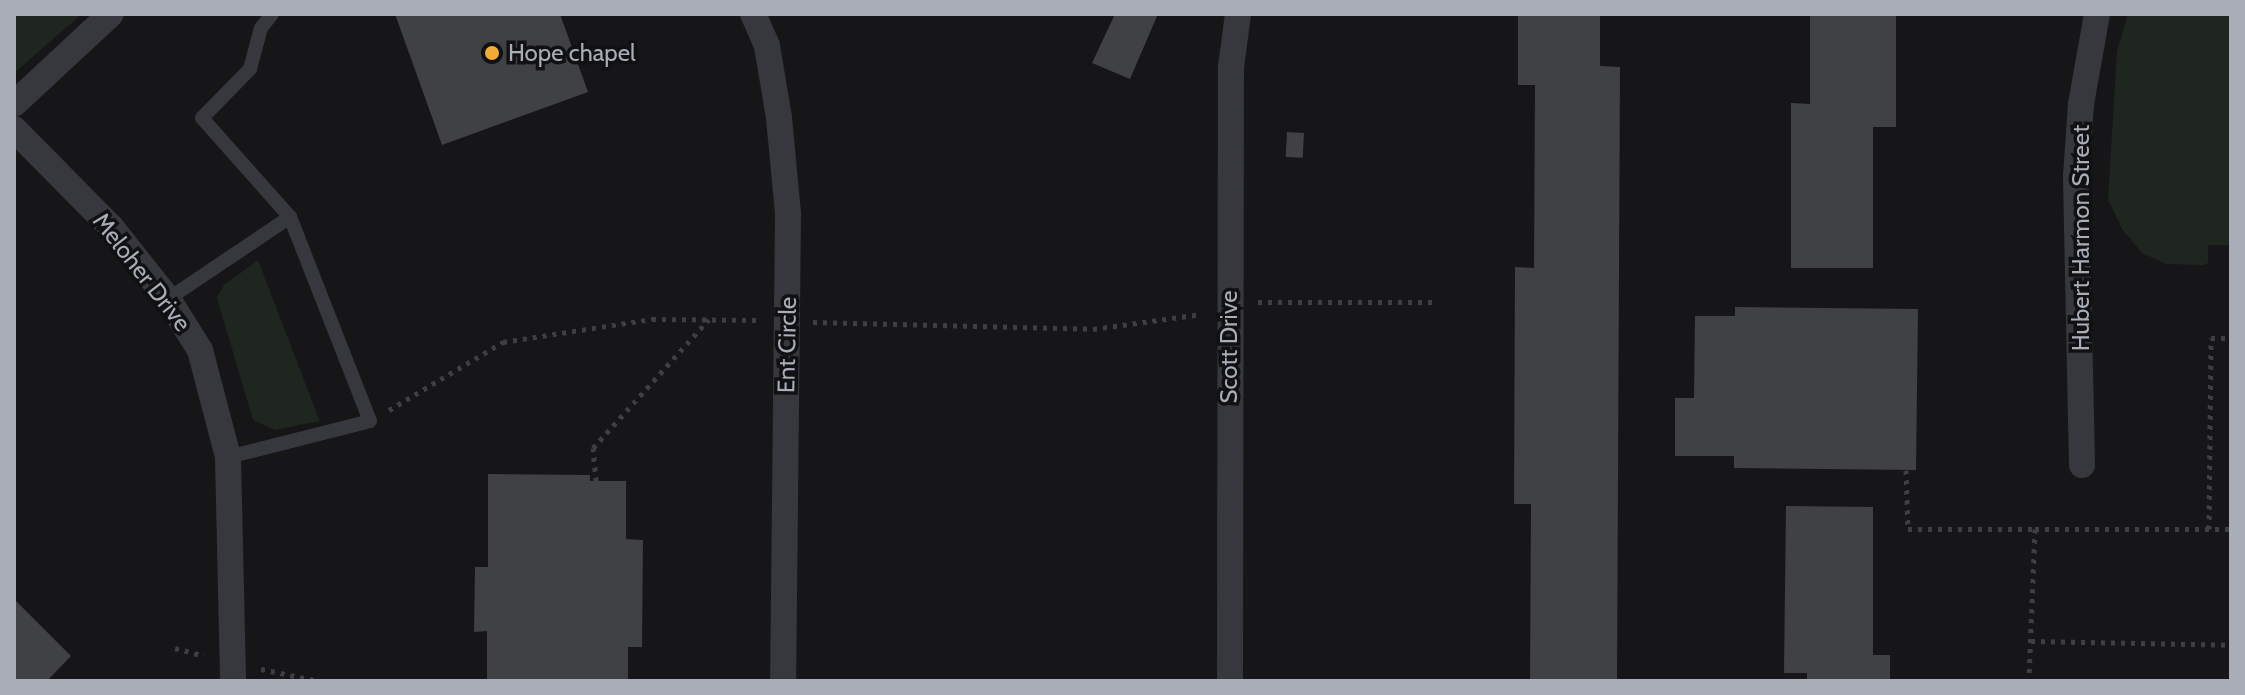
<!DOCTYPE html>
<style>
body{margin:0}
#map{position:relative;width:2245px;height:695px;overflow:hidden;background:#161618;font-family:Cabin,sans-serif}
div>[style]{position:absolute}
.green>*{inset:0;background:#1e261f}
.building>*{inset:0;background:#404145;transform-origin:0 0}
.path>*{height:5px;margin-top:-2.5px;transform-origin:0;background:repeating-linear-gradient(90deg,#3d3f44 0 4px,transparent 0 10px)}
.service>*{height:14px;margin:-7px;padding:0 7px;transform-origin:7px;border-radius:7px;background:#37383d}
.minor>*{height:26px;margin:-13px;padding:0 13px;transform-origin:13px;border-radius:13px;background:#37383d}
.dots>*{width:22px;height:22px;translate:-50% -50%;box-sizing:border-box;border:4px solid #111113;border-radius:50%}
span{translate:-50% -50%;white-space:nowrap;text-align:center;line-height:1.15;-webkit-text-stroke:7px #111113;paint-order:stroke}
.poi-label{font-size:24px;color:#a8adb8}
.left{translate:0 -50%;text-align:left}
.street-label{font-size:24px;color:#a8adb8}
.frame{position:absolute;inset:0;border:16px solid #a8adb8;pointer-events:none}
</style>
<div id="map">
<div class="green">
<div style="clip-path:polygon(14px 14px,82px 14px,14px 73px)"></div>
<div style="clip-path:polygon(2128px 14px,2231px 14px,2231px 245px,2208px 245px,2208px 263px,2203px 265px,2166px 264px,2142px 253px,2122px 229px,2108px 199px,2117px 51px)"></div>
<div style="clip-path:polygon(258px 260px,317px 414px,320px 421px,275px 430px,253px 420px,217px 298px,224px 285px)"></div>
</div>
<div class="building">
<div style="clip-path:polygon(395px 14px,560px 14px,588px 92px,442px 145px)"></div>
<div style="clip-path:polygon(1115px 14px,1158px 14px,1130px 79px,1092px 63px)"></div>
<div style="clip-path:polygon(1518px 14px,1600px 14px,1600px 66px,1620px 67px,1617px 681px,1530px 681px,1531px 504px,1514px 504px,1515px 267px,1534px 268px,1535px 85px,1518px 85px)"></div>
<div style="clip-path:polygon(1810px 14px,1896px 14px,1896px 127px,1873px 127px,1873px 268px,1791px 268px,1791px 103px,1810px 104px)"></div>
<div style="left:1287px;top:132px;width:17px;height:25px;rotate:3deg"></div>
<div style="clip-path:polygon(1735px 307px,1918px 309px,1916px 470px,1734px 468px,1734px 456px,1675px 456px,1675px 398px,1694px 398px,1695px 316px,1735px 316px)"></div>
<div style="clip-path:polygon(488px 474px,590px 475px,590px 481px,626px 481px,626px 539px,643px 540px,642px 647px,628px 647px,628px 681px,487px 681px,487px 631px,474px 632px,475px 567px,488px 567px)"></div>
<div style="clip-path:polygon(1786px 506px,1873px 507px,1873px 655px,1890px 655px,1890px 681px,1807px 681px,1807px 673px,1784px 673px)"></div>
<div style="clip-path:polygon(14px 599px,71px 656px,47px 681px,14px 681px)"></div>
</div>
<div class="path">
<div style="left:1258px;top:302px;width:175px"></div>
<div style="left:813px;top:322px;width:280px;rotate:1.4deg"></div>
<div style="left:1093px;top:329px;width:110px;rotate:-7.8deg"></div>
<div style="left:389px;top:410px;width:133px;rotate:-30.8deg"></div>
<div style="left:503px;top:342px;width:151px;rotate:-8.8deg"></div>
<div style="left:652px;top:319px;width:107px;rotate:0.5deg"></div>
<div style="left:1906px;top:470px;width:59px;rotate:88.1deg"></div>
<div style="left:1908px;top:529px;width:127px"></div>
<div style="left:2035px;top:529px;width:152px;rotate:92.3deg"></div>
<div style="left:596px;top:481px;width:33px;rotate:-95deg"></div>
<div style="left:593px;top:448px;width:173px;rotate:-48deg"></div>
<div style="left:2035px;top:529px;width:196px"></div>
<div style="left:2209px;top:529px;width:191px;rotate:-89.4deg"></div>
<div style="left:2211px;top:338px;width:20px"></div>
<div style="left:2031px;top:641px;width:200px;rotate:1.1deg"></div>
<div style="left:175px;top:648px;width:30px;rotate:15deg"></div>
<div style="left:261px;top:669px;width:59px;rotate:11.7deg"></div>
</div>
<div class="service">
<div style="left:168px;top:299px;width:147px;rotate:-33.9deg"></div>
<div style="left:228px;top:457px;width:146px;rotate:-14.2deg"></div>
<div style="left:370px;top:421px;width:219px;rotate:-111.4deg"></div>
<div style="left:290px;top:217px;width:132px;rotate:-131.6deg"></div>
<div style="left:202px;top:118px;width:69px;rotate:-45.6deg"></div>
<div style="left:250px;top:69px;width:42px;rotate:-75deg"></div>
<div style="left:261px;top:28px;width:18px;rotate:-52deg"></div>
</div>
<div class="minor">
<div style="left:753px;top:14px;width:35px;rotate:66deg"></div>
<div style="left:767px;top:46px;width:73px;rotate:80.5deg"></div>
<div style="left:779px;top:118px;width:96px;rotate:84.6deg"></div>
<div style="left:788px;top:214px;width:467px;rotate:90.6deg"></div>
<div style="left:14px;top:104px;width:132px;rotate:-42.9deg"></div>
<div style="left:14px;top:129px;width:138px;rotate:45.3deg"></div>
<div style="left:111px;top:227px;width:92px;rotate:51.6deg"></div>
<div style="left:168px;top:299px;width:60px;rotate:57.9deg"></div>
<div style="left:200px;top:350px;width:111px;rotate:75.3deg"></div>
<div style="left:228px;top:457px;width:224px;rotate:88.7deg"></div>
<div style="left:2082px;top:465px;width:288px;rotate:-91.2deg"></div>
<div style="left:2076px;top:177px;width:73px;rotate:-86.1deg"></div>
<div style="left:2081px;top:104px;width:91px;rotate:-79.9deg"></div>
<div style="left:1230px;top:681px;width:614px;rotate:-89.91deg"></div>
<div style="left:1231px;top:67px;width:53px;rotate:-82.5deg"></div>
</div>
<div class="dots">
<div style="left:492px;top:53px;background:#f1ac34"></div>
</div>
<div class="poi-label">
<span class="left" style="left:508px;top:53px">Hope chapel</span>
</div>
<div class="street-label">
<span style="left:2081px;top:238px;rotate:-90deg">Hubert Harmon Street</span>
<span style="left:142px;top:272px;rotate:52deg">Meloher Drive</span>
<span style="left:787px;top:345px;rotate:-89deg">Ent Circle</span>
<span style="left:1229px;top:347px;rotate:-90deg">Scott Drive</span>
</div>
<div class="frame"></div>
</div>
